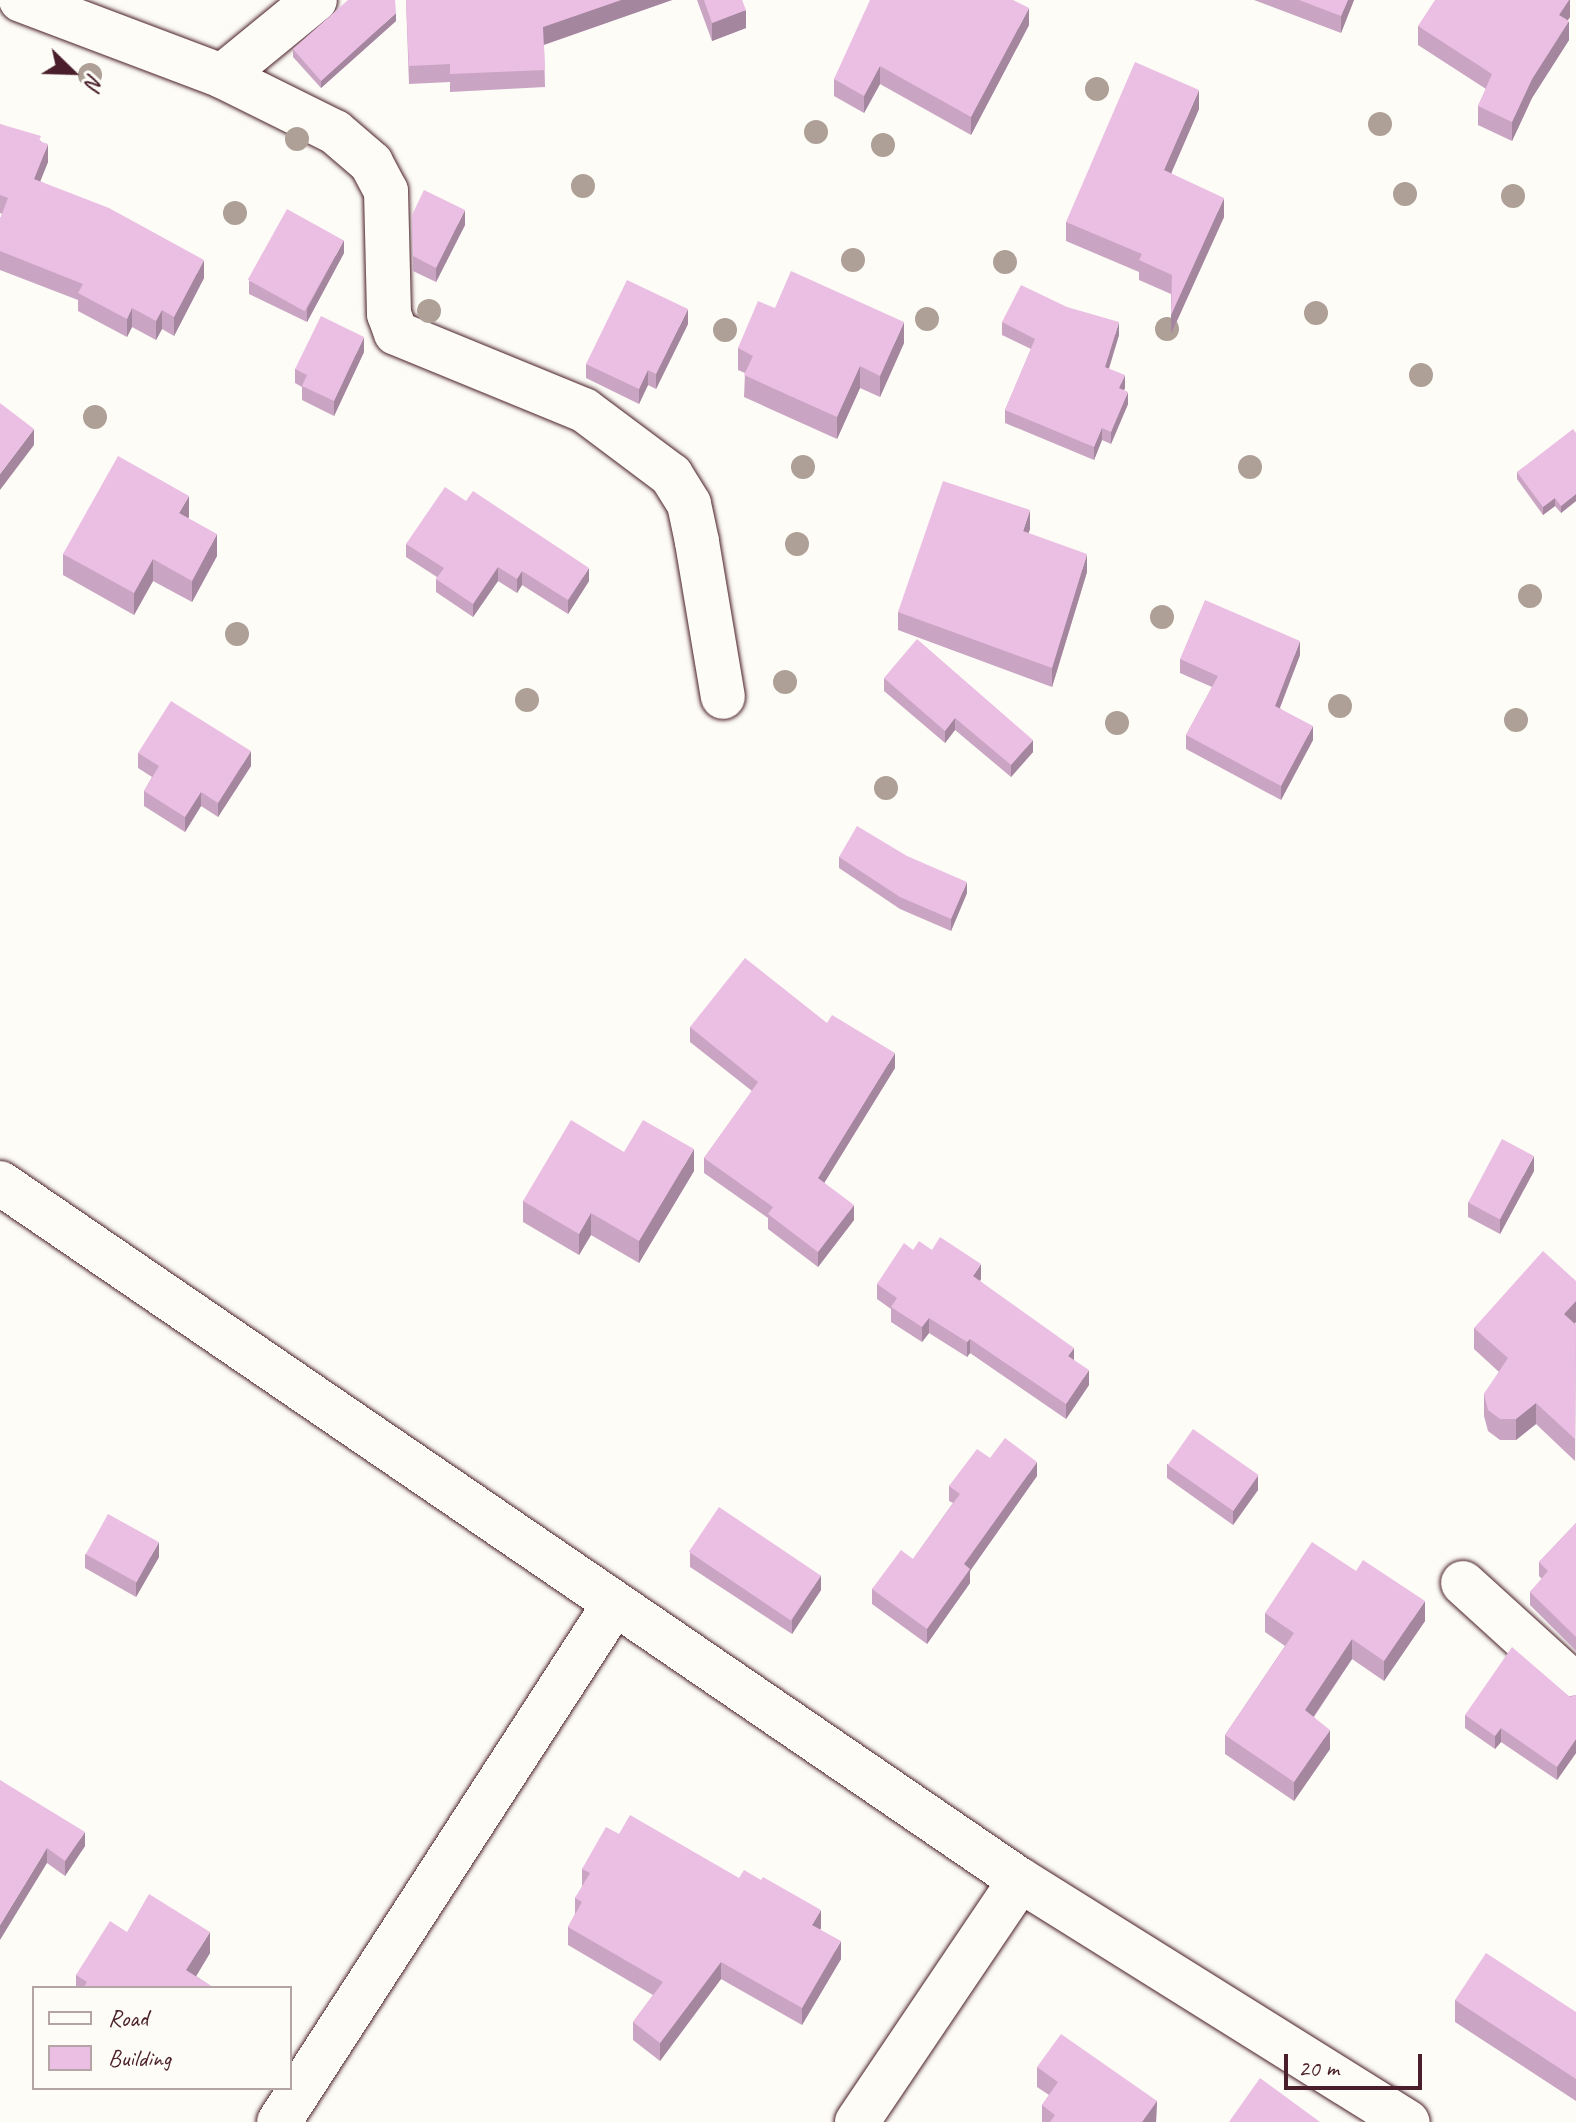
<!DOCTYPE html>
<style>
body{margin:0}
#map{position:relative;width:1576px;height:2122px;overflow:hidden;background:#fdfcf7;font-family:Caveat,sans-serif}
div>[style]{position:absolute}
.roads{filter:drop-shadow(0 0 2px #4a1f2b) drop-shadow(0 0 2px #4a1f2b)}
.minor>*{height:44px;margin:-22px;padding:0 22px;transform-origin:22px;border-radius:22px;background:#fdfcf7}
.trees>*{width:24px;height:24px;margin:-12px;border-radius:50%;background:#aea096}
.wall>*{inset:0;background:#caa4c3}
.shaded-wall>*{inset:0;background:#a4869f}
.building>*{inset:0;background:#ebbfe3;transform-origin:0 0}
span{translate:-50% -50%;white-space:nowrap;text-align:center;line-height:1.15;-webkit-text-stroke:7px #fdfcf7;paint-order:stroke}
.legend{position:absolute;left:32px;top:1986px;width:260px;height:104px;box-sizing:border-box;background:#fdfcf7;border:2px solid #b5a4a5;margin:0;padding:10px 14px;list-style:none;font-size:24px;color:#4a1f2b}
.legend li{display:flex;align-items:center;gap:16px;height:40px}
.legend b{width:40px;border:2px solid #b5a4a5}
.north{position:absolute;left:32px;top:32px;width:80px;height:80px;-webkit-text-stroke:6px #fdfcf7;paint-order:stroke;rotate:113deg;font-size:22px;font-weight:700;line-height:32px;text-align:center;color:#4a1f2b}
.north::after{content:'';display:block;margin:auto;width:28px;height:36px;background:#4a1f2b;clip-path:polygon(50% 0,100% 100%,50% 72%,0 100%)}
.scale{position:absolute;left:1284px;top:2054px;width:138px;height:36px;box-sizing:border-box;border:4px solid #4a1f2b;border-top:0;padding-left:10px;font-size:24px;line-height:28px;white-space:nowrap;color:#4a1f2b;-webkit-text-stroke:6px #fdfcf7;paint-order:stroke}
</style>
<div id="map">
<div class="roads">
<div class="minor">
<div style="left:21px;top:0;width:215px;rotate:20.7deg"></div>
<div style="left:222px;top:76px;width:120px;rotate:-39.3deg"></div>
<div style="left:222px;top:76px;width:126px;rotate:26.4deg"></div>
<div style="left:335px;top:132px;width:48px;rotate:40.7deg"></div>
<div style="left:371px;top:163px;width:32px;rotate:62deg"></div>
<div style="left:386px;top:191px;width:123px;rotate:88.6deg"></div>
<div style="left:389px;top:314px;width:20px;rotate:70deg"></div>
<div style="left:396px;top:333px;width:203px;rotate:22.3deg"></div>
<div style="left:584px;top:410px;width:109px;rotate:36.8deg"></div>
<div style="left:671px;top:475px;width:34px;rotate:58deg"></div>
<div style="left:689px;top:504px;width:39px;rotate:78deg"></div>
<div style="left:697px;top:542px;width:157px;rotate:80.5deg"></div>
<div style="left:0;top:1183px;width:1235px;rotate:34.35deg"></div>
<div style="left:1020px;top:1880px;width:457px;rotate:32deg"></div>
<div style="left:1463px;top:1583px;width:153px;rotate:42.3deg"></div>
<div style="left:279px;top:2122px;width:615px;rotate:-57.09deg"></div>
<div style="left:857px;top:2122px;width:292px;rotate:-56deg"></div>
</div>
</div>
<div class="trees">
<div style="left:90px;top:75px"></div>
<div style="left:1097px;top:89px"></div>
<div style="left:1380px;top:124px"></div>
<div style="left:816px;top:132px"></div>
<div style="left:297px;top:139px"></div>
<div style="left:883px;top:145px"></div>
<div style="left:583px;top:186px"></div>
<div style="left:1405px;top:194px"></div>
<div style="left:1513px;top:196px"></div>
<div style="left:235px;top:213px"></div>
<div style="left:853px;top:260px"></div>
<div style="left:1005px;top:262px"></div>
<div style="left:429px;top:311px"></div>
<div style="left:1316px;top:313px"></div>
<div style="left:927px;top:319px"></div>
<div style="left:1167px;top:329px"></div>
<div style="left:725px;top:330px"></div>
<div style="left:1421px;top:375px"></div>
<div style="left:95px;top:417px"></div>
<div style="left:803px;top:467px"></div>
<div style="left:1250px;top:467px"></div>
<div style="left:797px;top:544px"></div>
<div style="left:1530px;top:596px"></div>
<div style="left:1162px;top:617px"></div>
<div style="left:237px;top:634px"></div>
<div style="left:785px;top:682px"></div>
<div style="left:527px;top:700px"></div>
<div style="left:1340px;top:706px"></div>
<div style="left:1516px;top:720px"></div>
<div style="left:1117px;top:723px"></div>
<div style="left:886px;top:788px"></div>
</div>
<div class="wall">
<div style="clip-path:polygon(406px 0,672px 0,544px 45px,545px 87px,450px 92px,450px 82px,409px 84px)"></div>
<div style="clip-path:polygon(697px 0,742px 0,746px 28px,712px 41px)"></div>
<div style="clip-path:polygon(1254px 0,1354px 0,1341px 33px)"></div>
<div style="clip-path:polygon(1570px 0,1570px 17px,1568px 20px,1569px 40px,1532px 98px,1512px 141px,1478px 125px,1478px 106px,1486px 89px,1418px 45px,1418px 26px)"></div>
<div style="clip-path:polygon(396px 21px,321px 88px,293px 57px,293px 49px)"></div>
<div style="clip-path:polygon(1029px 25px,971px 135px,880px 84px,864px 113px,834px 96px,834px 79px)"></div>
<div style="clip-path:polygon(1199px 109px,1171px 173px,1224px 217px,1171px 334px,1171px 294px,1139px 280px,1139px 272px,1066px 241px,1066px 222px)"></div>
<div style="clip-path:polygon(0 124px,41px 141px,48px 162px,40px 181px,204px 278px,174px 336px,162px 329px,156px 340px,132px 327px,127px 337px,78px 311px,78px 300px,0 270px,0 219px,2px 214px,0 213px)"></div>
<div style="clip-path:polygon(412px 215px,465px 225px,436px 282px,413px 271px)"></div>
<div style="clip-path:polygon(344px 253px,307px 322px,249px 294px,249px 281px)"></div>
<div style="clip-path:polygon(1002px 322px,1119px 335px,1109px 369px,1125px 388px,1124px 390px,1128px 404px,1111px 444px,1102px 440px,1094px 460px,1005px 423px,1005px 410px,1031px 349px,1002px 335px)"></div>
<div style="clip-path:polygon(688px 324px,656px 389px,648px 385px,639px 404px,586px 378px,586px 364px)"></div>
<div style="clip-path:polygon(904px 343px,880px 397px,860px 388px,837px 439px,744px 397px,745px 373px,738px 370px,738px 348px)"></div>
<div style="clip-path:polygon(364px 352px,334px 416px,302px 400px,302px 387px,295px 383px,295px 369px)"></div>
<div style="clip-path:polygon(1576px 433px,1576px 501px,1561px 513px,1555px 506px,1543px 515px,1517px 479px,1517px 472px)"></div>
<div style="clip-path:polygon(466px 501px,589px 581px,568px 614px,522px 585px,517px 593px,498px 581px,473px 617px,436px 592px,436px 579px,437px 577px,406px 557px,406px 544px)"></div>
<div style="clip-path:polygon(189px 517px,188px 518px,217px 556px,192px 602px,153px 581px,134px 615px,63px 575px,63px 554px)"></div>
<div style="clip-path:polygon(1030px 529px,1028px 533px,1087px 572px,1052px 687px,898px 630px,898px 612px)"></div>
<div style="clip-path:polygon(1300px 655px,1280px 708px,1313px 740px,1281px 800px,1186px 749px,1186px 735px,1212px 687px,1180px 673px,1180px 659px)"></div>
<div style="clip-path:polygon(884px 678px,1033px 752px,1011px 777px,955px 730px,945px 743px,884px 691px)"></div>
<div style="clip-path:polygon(138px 753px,251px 766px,218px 817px,201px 806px,185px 832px,144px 806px,144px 791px,152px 777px,138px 768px)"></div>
<div style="clip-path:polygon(839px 857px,967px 893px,951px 931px,900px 909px,839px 868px)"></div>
<div style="clip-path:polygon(827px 1023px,895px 1068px,824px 1183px,854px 1220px,818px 1267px,768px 1229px,768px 1218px,704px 1173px,704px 1158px,752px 1091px,690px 1042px,690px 1027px)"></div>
<div style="clip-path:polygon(624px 1152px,694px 1171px,639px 1263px,591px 1235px,579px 1255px,523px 1222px,523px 1201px)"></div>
<div style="clip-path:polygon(1534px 1171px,1500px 1234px,1468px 1217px,1468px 1202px)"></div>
<div style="clip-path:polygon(913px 1250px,932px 1250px,981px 1279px,980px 1281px,1074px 1360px,1089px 1385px,1066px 1419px,970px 1353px,967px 1357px,929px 1333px,922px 1342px,891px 1322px,891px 1309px,877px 1299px,877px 1284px)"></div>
<div style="clip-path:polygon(1576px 1281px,1576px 1322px,1575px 1323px,1576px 1325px,1575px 1461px,1536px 1424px,1516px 1440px,1500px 1440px,1488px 1431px,1484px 1416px,1484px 1394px,1499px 1372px,1474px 1349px,1474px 1328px)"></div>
<div style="clip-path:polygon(990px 1458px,1037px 1476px,970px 1571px,970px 1583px,927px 1644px,872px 1604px,872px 1589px,913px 1559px,953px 1503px,949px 1501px,949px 1486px)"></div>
<div style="clip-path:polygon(1167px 1464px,1258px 1490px,1233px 1525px,1167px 1478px)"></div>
<div style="clip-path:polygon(1576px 1523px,1576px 1651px,1530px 1605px,1530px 1592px,1542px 1579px,1539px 1576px,1539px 1562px)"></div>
<div style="clip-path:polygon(690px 1552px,821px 1590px,792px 1634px,690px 1567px)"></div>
<div style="clip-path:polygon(85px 1554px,159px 1557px,136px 1597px,85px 1568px)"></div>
<div style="clip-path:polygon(1265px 1613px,1425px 1621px,1384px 1681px,1352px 1659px,1314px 1717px,1330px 1749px,1294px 1801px,1225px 1754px,1225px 1735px,1285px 1646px,1265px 1632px)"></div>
<div style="clip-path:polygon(1576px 1695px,1576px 1753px,1557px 1780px,1501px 1742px,1495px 1749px,1465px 1728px,1465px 1715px)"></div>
<div style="clip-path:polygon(0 1780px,85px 1846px,65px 1876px,47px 1863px)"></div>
<div style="clip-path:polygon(619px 1834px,821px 1928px,820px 1929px,841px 1959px,802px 2025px,721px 1979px,660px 2061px,633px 2040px,633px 2022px,653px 1995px,568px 1945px,568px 1927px,575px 1914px,575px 1898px,582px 1887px,582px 1869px)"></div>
<div style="clip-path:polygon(127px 1932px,210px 1953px,196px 1976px,214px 1988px,76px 1988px,76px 1975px)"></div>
<div style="clip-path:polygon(1455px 2000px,1576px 2012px,1576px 2101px,1455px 2022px)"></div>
<div style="clip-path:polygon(1037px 2067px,1157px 2101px,1156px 2122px,1042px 2122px,1042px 2105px,1049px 2095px,1037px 2087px)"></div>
</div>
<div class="shaded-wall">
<div style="clip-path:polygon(621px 0,672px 0,543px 45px,543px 27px)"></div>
<div style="clip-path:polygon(1348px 0,1354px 0,1341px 33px,1341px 16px)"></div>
<div style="clip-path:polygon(1569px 0,1570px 0,1570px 17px,1559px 34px,1559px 15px)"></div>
<div style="clip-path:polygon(1029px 8px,1029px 25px,971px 135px,971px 117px)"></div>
<div style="clip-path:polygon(746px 10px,746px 28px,712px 41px,712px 23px)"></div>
<div style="clip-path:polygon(396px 13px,396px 21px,321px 88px,321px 81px)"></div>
<div style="clip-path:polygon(1569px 21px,1569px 40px,1532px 98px,1512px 141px,1512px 122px,1532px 79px)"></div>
<div style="clip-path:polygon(880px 66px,880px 84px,864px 113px,864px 96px)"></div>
<div style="clip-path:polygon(1199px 90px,1199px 109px,1164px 190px,1164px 170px)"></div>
<div style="clip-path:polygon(48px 144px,48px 162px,34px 197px,34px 179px)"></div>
<div style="clip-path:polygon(1224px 198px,1224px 217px,1171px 334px,1171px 315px)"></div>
<div style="clip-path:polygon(465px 210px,465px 225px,436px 282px,436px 268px)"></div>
<div style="clip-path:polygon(344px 240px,344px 253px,307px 322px,307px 309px)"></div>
<div style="clip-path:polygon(204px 260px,204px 278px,174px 336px,174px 317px)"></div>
<div style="clip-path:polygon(132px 308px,132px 327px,127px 337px,127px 319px)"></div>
<div style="clip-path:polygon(688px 309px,688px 324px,656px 389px,656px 374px)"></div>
<div style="clip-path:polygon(162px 310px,162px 329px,156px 340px,156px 321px)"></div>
<div style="clip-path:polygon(904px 322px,904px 343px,880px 397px,880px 376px)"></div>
<div style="clip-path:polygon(1119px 322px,1119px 335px,1105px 380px,1105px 367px)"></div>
<div style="clip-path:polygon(364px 337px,364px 352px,334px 416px,334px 401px)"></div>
<div style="clip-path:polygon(860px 366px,860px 388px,837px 439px,837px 417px)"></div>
<div style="clip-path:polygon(648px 370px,648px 385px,639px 404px,639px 389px)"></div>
<div style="clip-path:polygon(1125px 375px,1125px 388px,1119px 400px,1119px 388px)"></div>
<div style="clip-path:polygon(1128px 392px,1128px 404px,1111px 444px,1111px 432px)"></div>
<div style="clip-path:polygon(1102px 428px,1102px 440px,1094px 460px,1094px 447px)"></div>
<div style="clip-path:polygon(34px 429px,34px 445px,0 490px,0 474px)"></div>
<div style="clip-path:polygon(1576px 494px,1576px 501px,1561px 513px,1561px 506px)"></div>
<div style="clip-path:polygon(189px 496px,189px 517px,179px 535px,179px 513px)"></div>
<div style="clip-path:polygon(1555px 498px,1555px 506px,1543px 515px,1543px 507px)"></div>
<div style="clip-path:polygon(1030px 510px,1030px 529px,1023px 550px,1023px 531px)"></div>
<div style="clip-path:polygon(217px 534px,217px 556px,192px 602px,192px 581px)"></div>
<div style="clip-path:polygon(1087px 554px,1087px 572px,1052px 687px,1052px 668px)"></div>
<div style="clip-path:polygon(153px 559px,153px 581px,134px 615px,134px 593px)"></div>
<div style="clip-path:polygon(498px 567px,498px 581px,473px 617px,473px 604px)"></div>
<div style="clip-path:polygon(589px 568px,589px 581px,568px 614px,568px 600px)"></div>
<div style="clip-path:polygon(522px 571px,522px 585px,517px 593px,517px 579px)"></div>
<div style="clip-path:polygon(1300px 641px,1300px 655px,1275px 720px,1275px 706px)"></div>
<div style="clip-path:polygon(955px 718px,955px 730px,945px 743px,945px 731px)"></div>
<div style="clip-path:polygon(1313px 726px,1313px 740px,1281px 800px,1281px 786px)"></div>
<div style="clip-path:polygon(1033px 740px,1033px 752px,1011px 777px,1011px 765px)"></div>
<div style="clip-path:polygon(251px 751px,251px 766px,218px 817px,218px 803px)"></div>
<div style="clip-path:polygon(201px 792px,201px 806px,185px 832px,185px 817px)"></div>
<div style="clip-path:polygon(967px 882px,967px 893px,951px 931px,951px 919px)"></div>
<div style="clip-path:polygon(895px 1053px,895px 1068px,818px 1193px,818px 1178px)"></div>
<div style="clip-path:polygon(694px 1149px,694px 1171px,639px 1263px,639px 1241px)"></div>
<div style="clip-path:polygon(1534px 1156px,1534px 1171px,1500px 1234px,1500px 1219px)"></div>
<div style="clip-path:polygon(854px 1205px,854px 1220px,818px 1267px,818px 1252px)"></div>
<div style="clip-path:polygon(591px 1213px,591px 1235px,579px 1255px,579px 1234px)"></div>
<div style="clip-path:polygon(981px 1264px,981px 1279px,973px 1290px,973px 1276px)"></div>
<div style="clip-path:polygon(1576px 1301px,1576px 1322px,1564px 1335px,1564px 1314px)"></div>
<div style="clip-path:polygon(929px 1318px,929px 1333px,922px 1342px,922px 1327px)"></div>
<div style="clip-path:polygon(970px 1339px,970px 1353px,967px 1357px,967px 1342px)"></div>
<div style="clip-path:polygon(1074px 1348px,1074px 1363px,1068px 1356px)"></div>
<div style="clip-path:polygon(1089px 1370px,1089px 1385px,1066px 1419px,1066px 1404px)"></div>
<div style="clip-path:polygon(1536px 1403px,1536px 1424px,1516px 1440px,1516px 1419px)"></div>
<div style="clip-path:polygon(1037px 1462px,1037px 1476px,970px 1571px,970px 1583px,927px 1644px,927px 1629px,964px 1564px)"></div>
<div style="clip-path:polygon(1258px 1475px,1258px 1490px,1233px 1525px,1233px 1511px)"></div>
<div style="clip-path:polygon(159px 1542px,159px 1557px,136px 1597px,136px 1583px)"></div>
<div style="clip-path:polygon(821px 1575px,821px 1590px,792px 1634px,792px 1620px)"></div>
<div style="clip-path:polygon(1425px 1601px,1425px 1621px,1384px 1681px,1384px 1661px)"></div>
<div style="clip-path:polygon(1352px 1639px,1352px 1659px,1305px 1729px,1305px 1710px)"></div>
<div style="clip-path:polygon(1501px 1728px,1501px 1742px,1495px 1749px,1495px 1736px)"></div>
<div style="clip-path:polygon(1330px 1730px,1330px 1749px,1294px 1801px,1294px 1782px)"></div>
<div style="clip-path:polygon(1576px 1739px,1576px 1753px,1557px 1780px,1557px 1767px)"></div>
<div style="clip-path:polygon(85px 1832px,85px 1846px,65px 1876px,65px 1861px)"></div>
<div style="clip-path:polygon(47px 1848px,47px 1863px,0 1940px,0 1925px)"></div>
<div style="clip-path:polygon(821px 1910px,821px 1928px,812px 1942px,812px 1925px)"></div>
<div style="clip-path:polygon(210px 1932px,210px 1953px,189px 1988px,186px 1970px)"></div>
<div style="clip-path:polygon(841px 1941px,841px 1959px,802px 2025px,802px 2008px)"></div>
<div style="clip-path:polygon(721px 1962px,721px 1979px,660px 2061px,660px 2043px)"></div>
<div style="clip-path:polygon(1157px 2101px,1156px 2122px,1142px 2122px)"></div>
</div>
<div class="building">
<div style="clip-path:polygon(348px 0,395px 0,396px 13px,321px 81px,293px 49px)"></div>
<div style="clip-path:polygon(406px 0,621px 0,543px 27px,545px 70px,450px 74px,450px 64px,409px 66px)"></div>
<div style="clip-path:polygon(704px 0,742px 0,746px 10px,712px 23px)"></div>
<div style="clip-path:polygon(870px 0,1013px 0,1029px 8px,971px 117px,880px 66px,864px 96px,834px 79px)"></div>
<div style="clip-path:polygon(1299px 0,1348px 0,1341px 16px)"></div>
<div style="clip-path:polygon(1435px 0,1569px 0,1559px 15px,1569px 21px,1532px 79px,1512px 122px,1478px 106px,1492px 74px,1418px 26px)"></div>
<div style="clip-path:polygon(1135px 62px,1199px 90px,1164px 170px,1224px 198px,1171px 315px,1172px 275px,1139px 260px,1142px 254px,1066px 222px)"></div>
<div style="clip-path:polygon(0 124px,41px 136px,39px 141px,48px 144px,34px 179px,109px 208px,204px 260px,174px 317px,162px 310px,156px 321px,132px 308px,127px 319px,78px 293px,83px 284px,0 251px,0 219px,8px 198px,0 195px)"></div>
<div style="clip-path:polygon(424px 190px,465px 210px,436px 268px,413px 256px,412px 215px)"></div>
<div style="left:287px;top:209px;width:65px;height:81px;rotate:29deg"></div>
<div style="clip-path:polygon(791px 271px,904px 322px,880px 376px,860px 366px,837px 417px,744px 375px,753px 356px,738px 348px,758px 301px,775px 308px)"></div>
<div style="clip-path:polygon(627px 280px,688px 309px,656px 374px,648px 370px,639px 389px,586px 364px)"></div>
<div style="clip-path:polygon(1021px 285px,1067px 307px,1119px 322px,1105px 367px,1125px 375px,1119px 388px,1128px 392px,1111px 432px,1102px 428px,1094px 447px,1005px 410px,1035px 339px,1002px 322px)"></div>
<div style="clip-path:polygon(321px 316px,364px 337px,334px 401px,302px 386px,307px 375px,295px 369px)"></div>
<div style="clip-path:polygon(0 403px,34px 429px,0 474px)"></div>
<div style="clip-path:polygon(1573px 429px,1576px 433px,1576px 494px,1561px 506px,1555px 498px,1543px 507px,1517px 472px)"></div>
<div style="clip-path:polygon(118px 456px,189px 496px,179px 513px,217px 534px,192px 581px,153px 559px,134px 593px,63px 554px)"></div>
<div style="clip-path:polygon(943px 481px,1030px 510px,1023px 531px,1087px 554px,1052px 668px,898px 612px)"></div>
<div style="clip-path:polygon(445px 487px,466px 501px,473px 491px,589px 568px,568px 600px,522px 571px,517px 579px,498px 567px,473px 604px,436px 579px,444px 568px,406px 544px)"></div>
<div style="clip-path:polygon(1205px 600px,1300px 641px,1275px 706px,1313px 726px,1281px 786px,1186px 735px,1218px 676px,1180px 659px)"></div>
<div style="clip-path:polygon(917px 639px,1033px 740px,1011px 765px,955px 718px,945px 731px,884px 678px)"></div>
<div style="clip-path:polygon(171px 701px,251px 751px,218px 803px,201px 792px,185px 817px,144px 791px,159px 766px,138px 753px)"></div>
<div style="clip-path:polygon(857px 826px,907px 856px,967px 882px,951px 919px,900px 897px,839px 857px)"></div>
<div style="clip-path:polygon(745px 958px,827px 1023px,832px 1015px,895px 1053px,818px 1178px,854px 1205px,818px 1252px,768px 1214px,773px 1207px,704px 1158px,758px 1082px,690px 1027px)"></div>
<div style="clip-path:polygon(571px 1120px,624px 1152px,643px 1120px,694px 1149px,639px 1241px,591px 1213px,579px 1234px,523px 1201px)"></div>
<div style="left:1502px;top:1139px;width:36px;height:72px;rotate:28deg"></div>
<div style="clip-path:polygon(940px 1237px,981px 1264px,973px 1276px,1074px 1348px,1068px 1356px,1089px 1370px,1066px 1404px,970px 1339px,967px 1342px,929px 1318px,922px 1327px,891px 1307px,897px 1298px,877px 1284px,904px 1243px,913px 1250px,919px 1241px,932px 1250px)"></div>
<div style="clip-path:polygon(1543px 1251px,1576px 1281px,1576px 1301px,1564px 1314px,1576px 1325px,1575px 1439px,1536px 1403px,1516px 1419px,1500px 1419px,1488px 1410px,1484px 1394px,1508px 1358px,1474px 1328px)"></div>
<div style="left:1193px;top:1429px;width:80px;height:44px;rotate:35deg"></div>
<div style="clip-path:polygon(1005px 1438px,1037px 1462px,964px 1564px,970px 1569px,927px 1629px,872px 1589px,901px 1550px,913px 1559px,960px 1494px,949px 1486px,977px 1449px,990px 1458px)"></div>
<div style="left:719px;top:1507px;width:123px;height:54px;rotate:34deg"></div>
<div style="left:108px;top:1514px;width:58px;height:46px;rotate:29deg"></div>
<div style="clip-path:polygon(1576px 1523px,1576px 1637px,1530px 1592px,1548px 1571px,1539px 1562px)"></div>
<div style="clip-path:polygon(1312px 1542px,1356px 1571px,1363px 1560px,1425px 1601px,1384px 1661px,1352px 1639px,1305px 1710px,1330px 1730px,1294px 1782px,1225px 1735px,1294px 1633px,1265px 1613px)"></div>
<div style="clip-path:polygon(1512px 1647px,1570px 1697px,1576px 1695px,1576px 1739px,1557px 1767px,1501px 1728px,1495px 1736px,1465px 1715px)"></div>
<div style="clip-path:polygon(0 1780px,85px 1832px,65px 1861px,47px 1848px,0 1925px)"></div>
<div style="clip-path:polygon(630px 1815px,739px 1878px,744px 1870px,761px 1880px,763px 1877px,821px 1910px,812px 1925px,841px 1941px,802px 2008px,721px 1962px,660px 2043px,633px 2022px,663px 1982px,568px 1927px,582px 1902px,575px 1898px,590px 1873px,582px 1869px,606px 1827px,619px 1834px)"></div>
<div style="clip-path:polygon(149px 1894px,210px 1932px,186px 1970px,214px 1988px,83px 1988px,87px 1982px,76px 1975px,110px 1921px,127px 1932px)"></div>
<div style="clip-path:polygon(1486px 1953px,1576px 2012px,1576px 2079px,1455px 2000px)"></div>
<div style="clip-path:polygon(1061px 2034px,1157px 2101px,1142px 2122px,1050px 2122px,1055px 2115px,1042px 2105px,1058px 2082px,1037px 2067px)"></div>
<div style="clip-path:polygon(1260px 2078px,1320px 2122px,1229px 2122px)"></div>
</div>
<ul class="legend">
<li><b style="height:10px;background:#fdfcf7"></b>Road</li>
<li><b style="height:22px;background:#ebbfe3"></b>Building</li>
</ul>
<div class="north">N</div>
<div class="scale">20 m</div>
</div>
